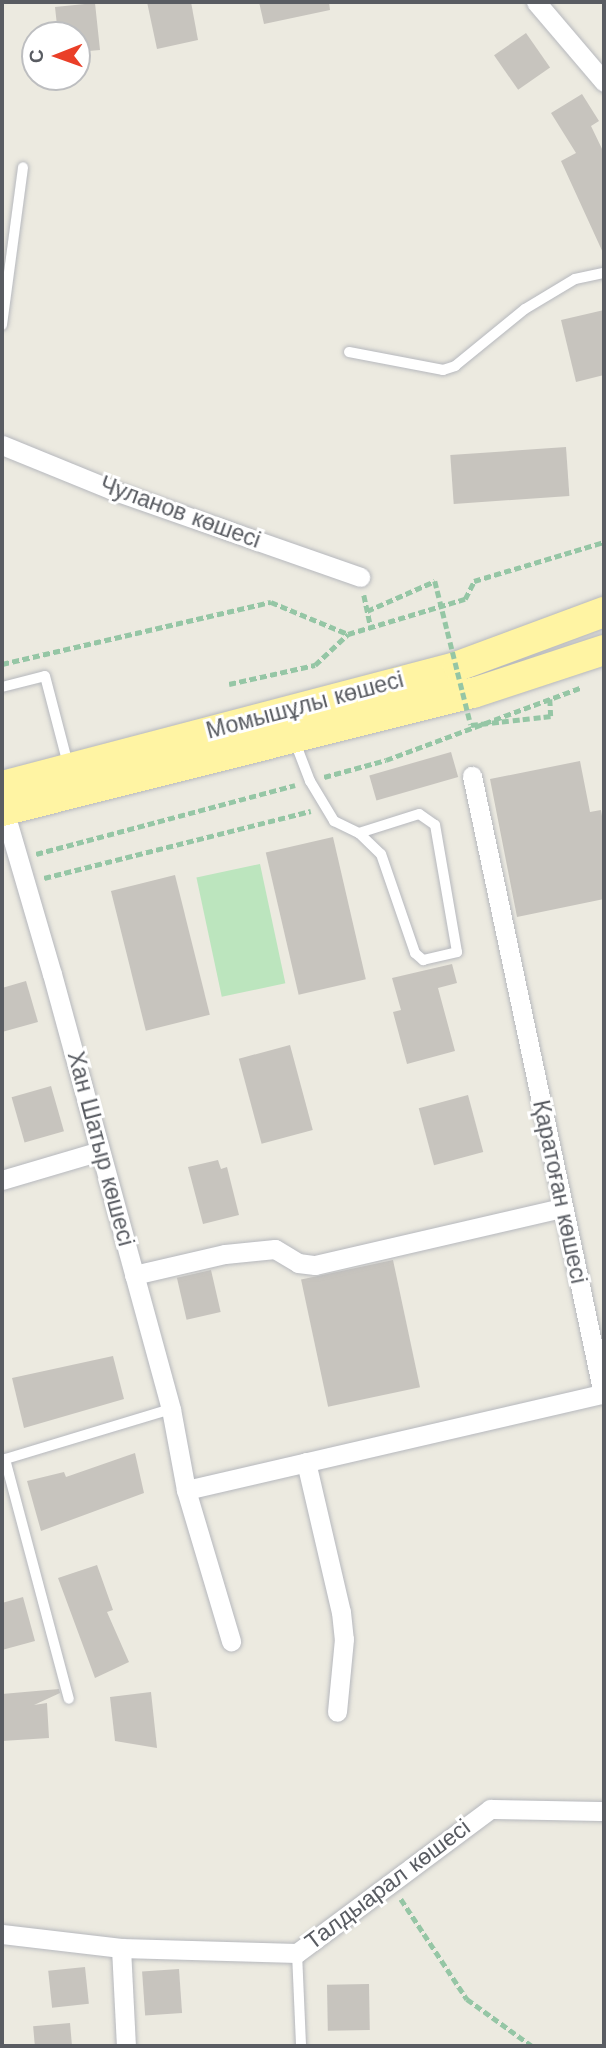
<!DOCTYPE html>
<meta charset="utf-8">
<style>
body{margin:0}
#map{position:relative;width:606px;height:2048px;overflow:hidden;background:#eceae0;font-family:"Work Sans",sans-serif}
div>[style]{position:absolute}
.green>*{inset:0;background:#bce5be;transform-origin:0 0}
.building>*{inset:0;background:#c7c4be;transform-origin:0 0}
.path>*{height:4.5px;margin-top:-2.25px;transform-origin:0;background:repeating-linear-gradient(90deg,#95c6a5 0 7px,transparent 0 10.5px)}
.roads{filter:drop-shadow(0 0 2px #b6b8bd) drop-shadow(0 0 2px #b6b8bd)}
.lane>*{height:10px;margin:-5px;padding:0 5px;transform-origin:5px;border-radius:5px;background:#fff}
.street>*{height:19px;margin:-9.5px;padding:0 9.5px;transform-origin:9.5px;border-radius:9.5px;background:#fff}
.primary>*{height:30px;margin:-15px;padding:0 15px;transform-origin:15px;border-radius:15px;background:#fff4a3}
.path-bridge>*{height:4.5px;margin-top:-2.25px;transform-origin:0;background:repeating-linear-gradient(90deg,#95c6a5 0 7px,transparent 0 10.5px)}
span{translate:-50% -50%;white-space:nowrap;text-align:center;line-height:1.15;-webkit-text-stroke:6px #fff;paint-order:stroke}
.street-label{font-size:23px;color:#595c62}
.frame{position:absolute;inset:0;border:4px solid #595c62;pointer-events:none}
.north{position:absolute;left:21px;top:21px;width:70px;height:70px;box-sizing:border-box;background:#fff;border:2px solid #bdbec0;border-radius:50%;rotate:269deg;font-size:19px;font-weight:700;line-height:28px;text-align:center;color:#595c62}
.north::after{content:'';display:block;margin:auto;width:24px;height:32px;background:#ea3f28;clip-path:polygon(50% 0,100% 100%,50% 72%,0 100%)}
</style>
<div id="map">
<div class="green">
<div style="left:260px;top:864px;width:122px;height:65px;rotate:78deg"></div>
</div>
<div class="building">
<div style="clip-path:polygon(147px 2px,191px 2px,198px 40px,157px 49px)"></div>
<div style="clip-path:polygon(259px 2px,329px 2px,330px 10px,264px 24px)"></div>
<div style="clip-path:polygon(95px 3px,100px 50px,77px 52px,77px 35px,58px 35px,55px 7px)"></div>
<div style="left:526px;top:33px;width:42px;height:39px;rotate:55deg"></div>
<div style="clip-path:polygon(582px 94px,599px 121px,591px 126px,604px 153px,604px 255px,561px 161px,576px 153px,551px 113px)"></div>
<div style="clip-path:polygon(604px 310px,604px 375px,576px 382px,561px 320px)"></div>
<div style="left:566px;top:447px;width:49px;height:116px;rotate:86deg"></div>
<div style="left:451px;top:752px;width:26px;height:85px;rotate:74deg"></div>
<div style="clip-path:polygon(580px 761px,590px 812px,601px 810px,604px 828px,604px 899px,517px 917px,490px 779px)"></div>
<div style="left:333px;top:837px;width:146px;height:69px;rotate:77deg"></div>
<div style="left:175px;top:875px;width:144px;height:66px;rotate:76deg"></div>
<div style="clip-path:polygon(452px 964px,457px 983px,438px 988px,455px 1051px,407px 1064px,393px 1012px,401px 1010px,392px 978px)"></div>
<div style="clip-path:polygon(26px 981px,38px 1022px,2px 1032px,2px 988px)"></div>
<div style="left:290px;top:1045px;width:88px;height:53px;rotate:75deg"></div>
<div style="left:51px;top:1086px;width:47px;height:41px;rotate:74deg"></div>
<div style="left:468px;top:1095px;width:59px;height:51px;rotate:75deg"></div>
<div style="clip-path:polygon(218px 1160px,221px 1169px,227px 1167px,239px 1215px,203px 1224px,188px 1167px)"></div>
<div style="left:393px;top:1260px;width:130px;height:94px;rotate:78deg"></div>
<div style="left:211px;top:1270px;width:43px;height:35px;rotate:77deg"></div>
<div style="clip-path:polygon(113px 1356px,124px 1399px,24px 1428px,12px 1378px)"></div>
<div style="clip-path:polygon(135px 1453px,144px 1493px,41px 1531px,27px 1481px,64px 1472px,66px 1477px)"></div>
<div style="clip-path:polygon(97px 1565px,113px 1610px,107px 1612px,129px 1662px,95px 1678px,58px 1578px)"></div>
<div style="clip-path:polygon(23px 1597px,35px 1641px,2px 1650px,2px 1603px)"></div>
<div style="clip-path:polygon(59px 1689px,60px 1693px,34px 1705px,47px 1703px,49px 1738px,2px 1741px,2px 1694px)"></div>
<div style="clip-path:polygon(151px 1692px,157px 1748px,115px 1741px,110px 1697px)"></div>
<div style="left:85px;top:1967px;width:37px;height:37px;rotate:84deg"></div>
<div style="left:179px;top:1969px;width:44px;height:37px;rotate:86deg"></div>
<div style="left:369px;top:1984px;width:46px;height:42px;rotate:89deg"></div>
<div style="left:70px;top:2023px;width:23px;height:37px;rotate:85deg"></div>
</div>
<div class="path">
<div style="left:364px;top:595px;width:33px;rotate:78deg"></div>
<div style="left:367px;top:611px;width:74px;rotate:-23.8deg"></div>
<div style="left:2px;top:664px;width:276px;rotate:-13deg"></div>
<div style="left:271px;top:602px;width:83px;rotate:22.6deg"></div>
<div style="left:229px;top:684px;width:88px;rotate:-12.5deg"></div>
<div style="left:315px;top:665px;width:45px;rotate:-43.2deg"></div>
<div style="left:348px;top:634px;width:122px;rotate:-16.7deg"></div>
<div style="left:465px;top:599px;width:20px;rotate:-63deg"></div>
<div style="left:474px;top:581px;width:136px;rotate:-16.7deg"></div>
<div style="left:550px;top:699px;width:17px;rotate:87deg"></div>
<div style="left:324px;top:777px;width:64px;rotate:-15.3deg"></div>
<div style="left:386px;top:760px;width:207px;rotate:-20.4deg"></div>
<div style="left:36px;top:854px;width:268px;rotate:-14.9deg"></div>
<div style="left:44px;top:878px;width:275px;rotate:-14.1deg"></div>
<div style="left:401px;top:1899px;width:120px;rotate:56.6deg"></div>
<div style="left:467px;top:1999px;width:80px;rotate:35.9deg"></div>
</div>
<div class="roads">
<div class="lane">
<div style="left:2px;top:325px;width:159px;rotate:-82.4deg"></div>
<div style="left:349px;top:352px;width:96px;rotate:10.8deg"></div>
<div style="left:443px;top:370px;width:13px;rotate:-18deg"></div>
<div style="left:455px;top:366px;width:90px;rotate:-39.2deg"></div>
<div style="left:525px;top:309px;width:58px;rotate:-31deg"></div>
<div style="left:575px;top:279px;width:30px;rotate:-12deg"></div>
<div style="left:2px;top:687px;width:44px;rotate:-14.3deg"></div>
<div style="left:45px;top:676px;width:91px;rotate:75.4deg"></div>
<div style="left:295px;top:742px;width:42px;rotate:69deg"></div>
<div style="left:310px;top:781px;width:47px;rotate:59deg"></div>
<div style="left:334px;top:821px;width:28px;rotate:26deg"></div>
<div style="left:359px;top:833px;width:30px;rotate:44deg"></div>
<div style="left:381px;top:854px;width:105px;rotate:71deg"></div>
<div style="left:415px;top:953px;width:11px;rotate:41deg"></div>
<div style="left:423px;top:960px;width:35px;rotate:-13deg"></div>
<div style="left:457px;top:952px;width:129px;rotate:-99.8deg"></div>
<div style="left:435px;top:825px;width:19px;rotate:-145deg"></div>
<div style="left:419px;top:814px;width:63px;rotate:162.4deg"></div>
<div style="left:5px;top:1459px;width:248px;rotate:75.1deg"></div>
<div style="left:2px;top:1460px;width:177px;rotate:-16.8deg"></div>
<div style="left:297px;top:1953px;width:93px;rotate:87.5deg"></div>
</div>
<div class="street">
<div style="left:536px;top:2px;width:105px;rotate:49.6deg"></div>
<div style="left:2px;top:445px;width:119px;rotate:22.2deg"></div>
<div style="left:112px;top:490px;width:263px;rotate:19.3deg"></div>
<div style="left:4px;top:810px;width:171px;rotate:73.7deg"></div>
<div style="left:52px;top:974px;width:451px;rotate:74.7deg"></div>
<div style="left:171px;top:1409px;width:82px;rotate:79.5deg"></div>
<div style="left:186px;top:1490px;width:158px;rotate:73.4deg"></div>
<div style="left:2px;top:1180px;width:102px;rotate:-16.5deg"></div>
<div style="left:134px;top:1275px;width:93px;rotate:-13deg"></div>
<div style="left:225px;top:1254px;width:50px;rotate:-5.7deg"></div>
<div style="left:275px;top:1249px;width:27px;rotate:31deg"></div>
<div style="left:298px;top:1263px;width:17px;rotate:7deg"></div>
<div style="left:315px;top:1265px;width:253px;rotate:-13deg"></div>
<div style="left:306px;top:1462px;width:154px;rotate:76.9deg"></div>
<div style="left:341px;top:1612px;width:27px;rotate:84deg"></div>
<div style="left:344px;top:1639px;width:73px;rotate:95.5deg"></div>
<div style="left:186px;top:1490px;width:428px;rotate:-13deg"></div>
<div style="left:603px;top:1394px;width:632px;rotate:-101.97deg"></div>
<div style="left:2px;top:1934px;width:120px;rotate:6.7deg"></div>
<div style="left:121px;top:1948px;width:176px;rotate:1.6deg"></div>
<div style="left:297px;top:1953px;width:241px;rotate:-36.7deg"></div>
<div style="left:490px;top:1809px;width:114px;rotate:1deg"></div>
<div style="left:121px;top:1948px;width:98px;rotate:87.1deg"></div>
</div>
<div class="primary">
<div style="left:2px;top:786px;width:472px;rotate:-14.7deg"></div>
<div style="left:458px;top:666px;width:156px;rotate:-20.3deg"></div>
<div style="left:2px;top:811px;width:486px;rotate:-14.1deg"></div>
<div style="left:473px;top:693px;width:138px;rotate:-18.2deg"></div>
</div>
</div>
<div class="path-bridge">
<div style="left:435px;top:581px;width:148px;rotate:76deg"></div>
<div style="left:471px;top:725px;width:81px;rotate:-6.4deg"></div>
</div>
<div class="street-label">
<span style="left:180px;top:513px;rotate:20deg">Чуланов көшесі</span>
<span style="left:305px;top:706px;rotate:-15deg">Момышұлы көшесі</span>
<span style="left:100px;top:1149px;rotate:75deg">Хан Шатыр көшесі</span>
<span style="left:559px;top:1192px;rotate:78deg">Қаратоған көшесі</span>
<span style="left:388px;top:1885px;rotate:-37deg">Талдыарал көшесі</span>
</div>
<div class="frame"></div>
<div class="north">С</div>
</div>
